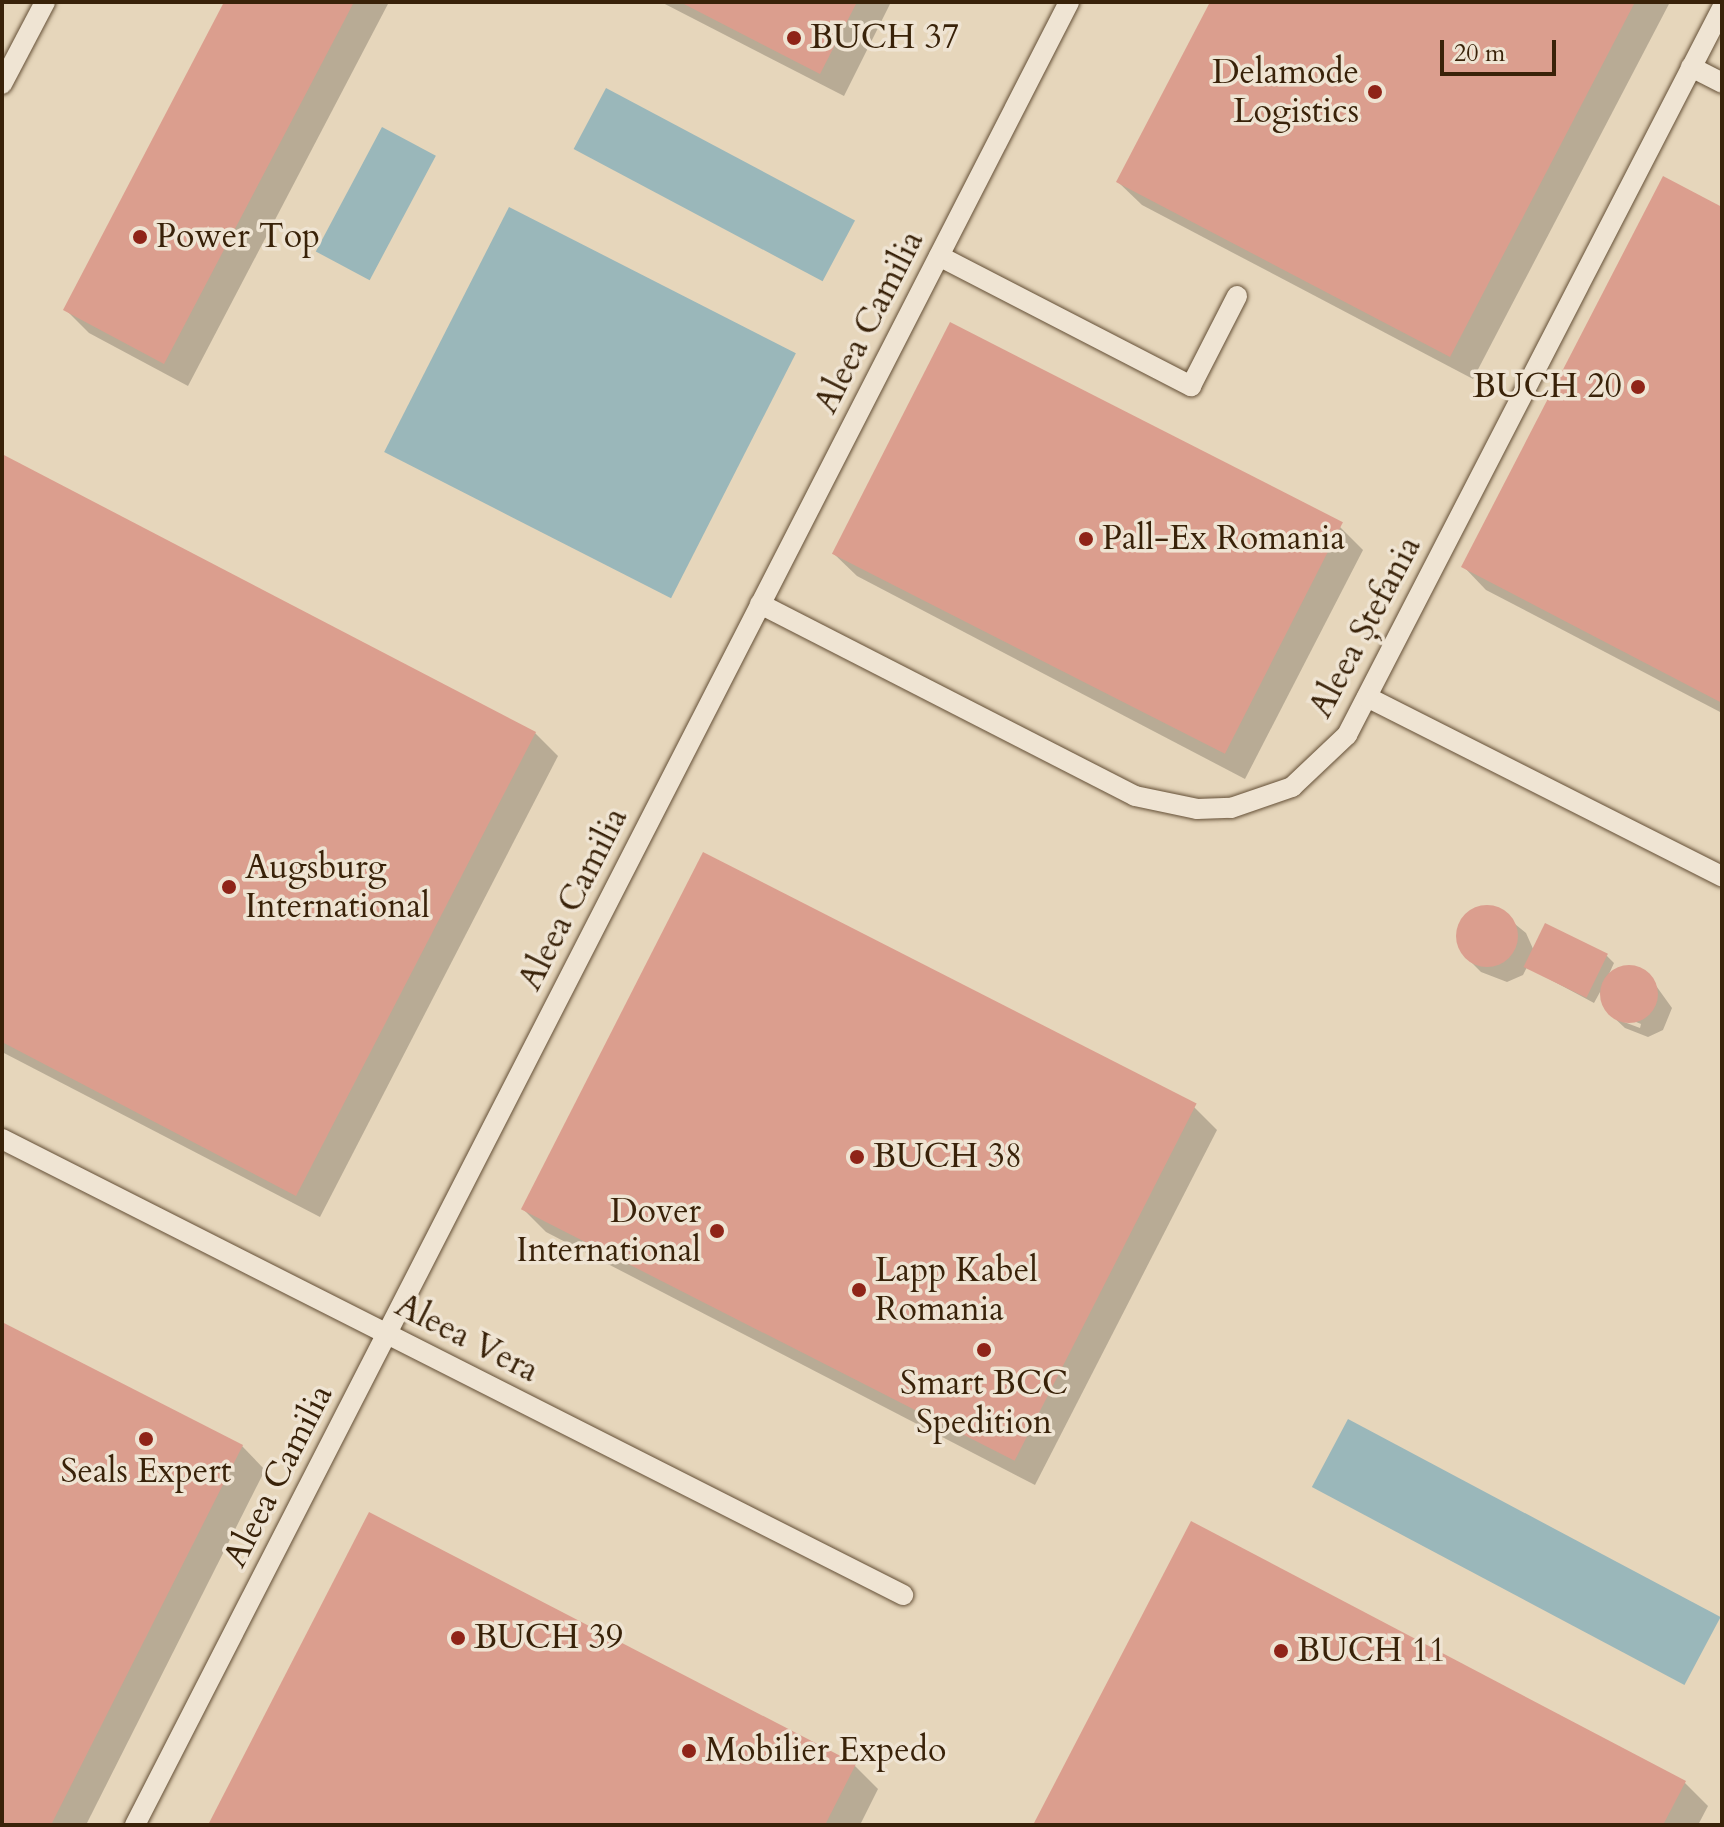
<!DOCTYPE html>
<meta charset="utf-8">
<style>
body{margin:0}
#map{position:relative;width:1724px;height:1827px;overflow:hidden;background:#e6d6bb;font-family:Cardo,serif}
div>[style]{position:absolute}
.water>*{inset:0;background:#9ab7ba;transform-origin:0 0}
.shadow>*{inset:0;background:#0003}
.building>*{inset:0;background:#db9e8e;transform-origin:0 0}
.round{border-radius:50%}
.roads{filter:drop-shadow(0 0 2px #644f36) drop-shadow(0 0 2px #644f36)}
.lane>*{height:20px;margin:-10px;padding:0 10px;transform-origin:10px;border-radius:10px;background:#efe4d3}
.dots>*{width:22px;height:22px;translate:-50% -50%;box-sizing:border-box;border:4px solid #efe4d3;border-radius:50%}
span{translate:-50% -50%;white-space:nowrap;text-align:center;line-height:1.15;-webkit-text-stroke:7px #efe4d3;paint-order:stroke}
.poi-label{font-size:34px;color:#392209}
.left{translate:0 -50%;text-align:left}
.right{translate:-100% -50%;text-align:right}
.street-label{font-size:34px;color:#392209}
.frame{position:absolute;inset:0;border:4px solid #392209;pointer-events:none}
.scale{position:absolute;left:1440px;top:40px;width:116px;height:36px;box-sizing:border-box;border:4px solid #392209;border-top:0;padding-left:10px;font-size:24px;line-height:28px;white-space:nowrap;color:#392209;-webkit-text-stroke:6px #efe4d3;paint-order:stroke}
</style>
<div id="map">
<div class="water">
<div style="left:606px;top:88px;width:282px;height:69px;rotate:28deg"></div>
<div style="left:382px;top:127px;width:61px;height:141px;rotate:28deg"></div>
<div style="left:509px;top:207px;width:322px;height:275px;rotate:27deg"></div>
<div style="left:1348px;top:1419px;width:422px;height:77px;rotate:28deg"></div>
</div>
<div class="shadow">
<div style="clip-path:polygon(226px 2px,389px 2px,188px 386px,89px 333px,66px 310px)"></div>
<div style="clip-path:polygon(661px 2px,891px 2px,844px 96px)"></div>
<div style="clip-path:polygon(1212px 2px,1670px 2px,1473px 379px,1142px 205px,1118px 182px)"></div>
<div style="clip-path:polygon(1722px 209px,1722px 713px,1486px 590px,1463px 566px)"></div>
<div style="clip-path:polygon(2px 457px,535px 733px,558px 756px,320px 1217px,2px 1052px)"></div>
<div style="clip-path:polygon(1340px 527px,1363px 550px,1245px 779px,857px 576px,833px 553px)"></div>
<div style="clip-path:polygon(evenodd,1494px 907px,1526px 933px,1534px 951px,1607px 956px,1614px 963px,1609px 974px,1635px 967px,1649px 976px,1672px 1008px,1663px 1030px,1648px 1037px,1625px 1028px,1608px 1012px,1600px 992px,1594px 1003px,1527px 967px,1523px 975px,1507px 982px,1481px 972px,1465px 956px,1458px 930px,1468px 914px,1494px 907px,1616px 1014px,1641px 1024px,1640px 1028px,1616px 1019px,1616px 1014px)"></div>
<div style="clip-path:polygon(1194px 1107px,1217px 1130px,1035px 1485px,546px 1232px,523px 1209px)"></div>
<div style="clip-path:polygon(2px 1324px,242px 1446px,265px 1470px,86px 1825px,2px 1825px)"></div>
<div style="clip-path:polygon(370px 1515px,855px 1766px,878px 1789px,860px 1825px,210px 1825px)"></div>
<div style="clip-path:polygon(1684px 1782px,1708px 1806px,1698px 1825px,1035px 1825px)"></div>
</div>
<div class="building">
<div style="clip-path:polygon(224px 2px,354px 2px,164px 364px,63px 310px)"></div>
<div style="clip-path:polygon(680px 2px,857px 2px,820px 74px)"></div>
<div style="clip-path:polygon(1210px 2px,1635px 2px,1450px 357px,1116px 182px)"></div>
<div style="clip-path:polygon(1663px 176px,1722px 207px,1722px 703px,1461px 567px)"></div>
<div style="left:950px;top:322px;width:441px;height:260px;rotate:27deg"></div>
<div style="clip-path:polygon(2px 454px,536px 732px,296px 1196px,2px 1042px)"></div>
<div style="left:703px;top:852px;width:554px;height:401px;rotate:27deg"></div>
<div class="round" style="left:1456px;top:905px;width:62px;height:62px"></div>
<div style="left:1545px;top:923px;width:70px;height:49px;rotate:26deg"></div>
<div class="round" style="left:1600px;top:965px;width:58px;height:58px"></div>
<div style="clip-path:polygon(2px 1322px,243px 1445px,51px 1825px,2px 1825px)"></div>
<div style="clip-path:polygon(369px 1512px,856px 1764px,825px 1825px,208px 1825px)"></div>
<div style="clip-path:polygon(1191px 1521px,1686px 1781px,1663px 1825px,1033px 1825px)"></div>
</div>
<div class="roads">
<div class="lane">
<div style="left:1691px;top:67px;width:35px;rotate:27deg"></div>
<div style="left:2px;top:84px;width:93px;rotate:-62.3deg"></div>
<div style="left:939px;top:256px;width:284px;rotate:27.3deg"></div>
<div style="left:1191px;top:386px;width:101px;rotate:-62.9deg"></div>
<div style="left:760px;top:604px;width:421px;rotate:27.1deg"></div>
<div style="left:1135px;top:796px;width:63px;rotate:11.8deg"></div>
<div style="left:1197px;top:809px;width:34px;rotate:-2deg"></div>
<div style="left:1231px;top:808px;width:65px;rotate:-19deg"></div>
<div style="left:1292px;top:787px;width:76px;rotate:-43.4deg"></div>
<div style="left:1347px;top:735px;width:818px;rotate:-62.71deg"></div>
<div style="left:1367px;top:697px;width:398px;rotate:26.8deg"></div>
<div style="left:2px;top:1139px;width:1010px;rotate:26.84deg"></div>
<div style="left:135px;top:1825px;width:2048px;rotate:-62.87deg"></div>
</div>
</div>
<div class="dots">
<div style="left:794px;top:38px;background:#8f2418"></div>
<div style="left:1375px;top:92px;background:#8f2418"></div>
<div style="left:140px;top:237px;background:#8f2418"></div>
<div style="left:1638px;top:387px;background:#8f2418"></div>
<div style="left:1086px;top:539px;background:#8f2418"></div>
<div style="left:229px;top:887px;background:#8f2418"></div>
<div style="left:857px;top:1157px;background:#8f2418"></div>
<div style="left:717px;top:1231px;background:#8f2418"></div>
<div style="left:859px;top:1290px;background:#8f2418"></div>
<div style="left:984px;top:1350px;background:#8f2418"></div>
<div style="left:146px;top:1439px;background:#8f2418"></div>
<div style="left:458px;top:1638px;background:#8f2418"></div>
<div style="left:1281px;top:1651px;background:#8f2418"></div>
<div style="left:689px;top:1751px;background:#8f2418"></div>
</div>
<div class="poi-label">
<span class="left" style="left:810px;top:38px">BUCH 37</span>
<span class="right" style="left:1359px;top:92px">Delamode<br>Logistics</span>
<span class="left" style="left:156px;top:237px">Power Top</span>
<span class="right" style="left:1622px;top:387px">BUCH 20</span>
<span class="left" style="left:1102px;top:539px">Pall-Ex Romania</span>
<span class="left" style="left:245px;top:887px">Augsburg<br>International</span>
<span class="left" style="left:873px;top:1157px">BUCH 38</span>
<span class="right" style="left:701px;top:1231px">Dover<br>International</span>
<span class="left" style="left:875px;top:1290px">Lapp Kabel<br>Romania</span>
<span style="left:984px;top:1403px">Smart BCC<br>Spedition</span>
<span style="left:146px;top:1472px">Seals Expert</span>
<span class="left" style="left:474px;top:1638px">BUCH 39</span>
<span class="left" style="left:1297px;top:1651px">BUCH 11</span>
<span class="left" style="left:705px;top:1751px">Mobilier Expedo</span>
</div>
<div class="street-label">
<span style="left:869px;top:322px;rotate:-63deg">Aleea Camilia</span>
<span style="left:1365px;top:627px;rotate:-62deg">Aleea Ștefania</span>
<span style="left:573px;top:899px;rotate:-63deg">Aleea Camilia</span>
<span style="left:467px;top:1338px;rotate:27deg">Aleea Vera</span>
<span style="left:278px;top:1476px;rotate:-63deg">Aleea Camilia</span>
</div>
<div class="frame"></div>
<div class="scale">20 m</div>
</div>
